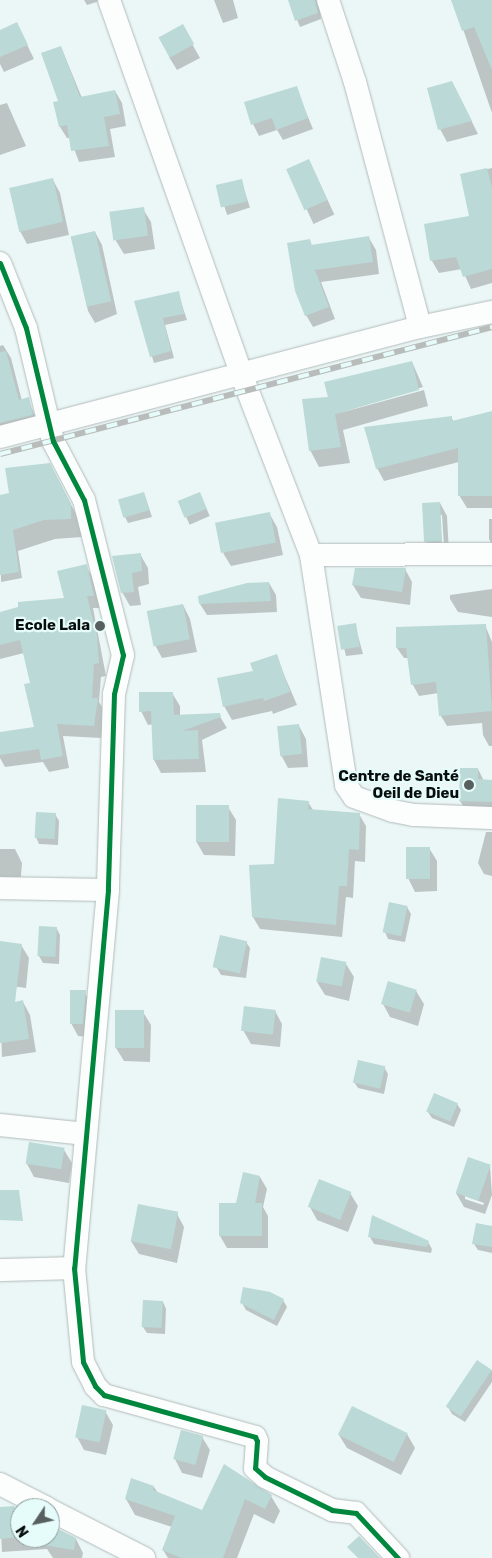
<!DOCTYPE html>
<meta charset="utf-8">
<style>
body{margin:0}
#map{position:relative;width:492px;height:1558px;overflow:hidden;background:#ebf7f6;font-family:Rubik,sans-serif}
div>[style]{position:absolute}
.shadow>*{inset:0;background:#0003;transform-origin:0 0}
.building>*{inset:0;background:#bad9d7;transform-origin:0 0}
.roads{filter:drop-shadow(0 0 1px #b2bbba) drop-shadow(0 0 1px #b2bbba)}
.minor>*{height:22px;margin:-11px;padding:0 11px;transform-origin:11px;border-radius:11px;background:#fcfefe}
.rail>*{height:5.5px;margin-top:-2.75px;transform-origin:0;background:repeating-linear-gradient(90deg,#e6fcfa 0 11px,#b8bcba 0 22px);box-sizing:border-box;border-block:1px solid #b8bcba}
.cycleway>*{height:5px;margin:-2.5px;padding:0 2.5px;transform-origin:2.5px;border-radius:2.5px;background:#00873e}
.dots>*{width:14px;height:14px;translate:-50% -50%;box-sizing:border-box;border:2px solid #e6fcfa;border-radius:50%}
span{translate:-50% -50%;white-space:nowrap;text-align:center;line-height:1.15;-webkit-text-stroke:4.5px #e6fcfa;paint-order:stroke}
.poi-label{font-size:15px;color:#070e0d;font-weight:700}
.right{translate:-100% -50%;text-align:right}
.north{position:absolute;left:10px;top:1498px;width:50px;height:50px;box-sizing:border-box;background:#e6fcfa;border:1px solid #8d9d9b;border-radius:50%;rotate:236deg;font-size:14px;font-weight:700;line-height:20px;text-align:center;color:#070e0d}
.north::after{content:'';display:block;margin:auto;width:18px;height:22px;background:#57605f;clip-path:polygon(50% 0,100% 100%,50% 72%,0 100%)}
</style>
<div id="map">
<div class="shadow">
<div style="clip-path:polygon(84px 0,103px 0,87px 5px)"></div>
<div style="clip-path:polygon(214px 0,233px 0,238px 18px,223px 23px)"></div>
<div style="clip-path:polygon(289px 0,319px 0,321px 19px,300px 27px)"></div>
<div style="clip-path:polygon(453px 0,492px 0,492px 113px)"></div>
<div style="clip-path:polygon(17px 24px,34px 59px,4px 72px,0 64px,0 31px)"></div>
<div style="clip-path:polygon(182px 26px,200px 58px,177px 70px,169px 57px)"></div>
<div style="clip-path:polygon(61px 47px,82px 98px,115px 91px,122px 103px,126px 126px,110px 129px,115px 157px,79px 162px,70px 138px,67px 138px,60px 127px)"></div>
<div style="clip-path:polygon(296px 88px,313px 129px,283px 140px,277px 130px,259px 136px,253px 124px)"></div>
<div style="clip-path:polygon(459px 96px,478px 134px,447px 142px,440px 129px)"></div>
<div style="clip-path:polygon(7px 103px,26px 146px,0 155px,0 105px)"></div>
<div style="left:309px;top:160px;width:60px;height:23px;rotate:65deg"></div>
<div style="clip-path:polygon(492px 168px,492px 283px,471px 289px,462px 269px,439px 273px,432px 261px,425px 225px,471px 217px,461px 175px)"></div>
<div style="clip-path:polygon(53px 180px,60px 193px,69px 235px,27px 244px,20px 231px,10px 189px)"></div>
<div style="left:241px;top:180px;width:29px;height:24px;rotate:72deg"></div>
<div style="clip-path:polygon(143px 209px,151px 222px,155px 249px,124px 254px,116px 241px,112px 214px)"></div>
<div style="clip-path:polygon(95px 232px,102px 245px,117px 314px,95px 323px,88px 311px,72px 237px)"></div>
<div style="clip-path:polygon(369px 238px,376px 250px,379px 274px,321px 282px,335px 319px,313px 327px,306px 315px,310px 240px,312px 246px)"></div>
<div style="clip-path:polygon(178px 293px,187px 320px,165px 325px,174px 358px,154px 363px,135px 302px)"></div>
<div style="clip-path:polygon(3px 345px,11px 358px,22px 401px,28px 399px,40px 428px,0 441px,0 346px)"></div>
<div style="clip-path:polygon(412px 362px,423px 387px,336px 414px,424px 390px,428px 406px,343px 430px,350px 463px,319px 467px,310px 450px,329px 398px)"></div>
<div style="clip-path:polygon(492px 413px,492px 508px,467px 508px,459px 495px,459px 462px,384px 481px,377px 468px,451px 417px,454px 422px)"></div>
<div style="clip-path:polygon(60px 483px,81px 524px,82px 537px,55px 539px,18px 551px,22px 578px,1px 582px,0 496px)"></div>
<div style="clip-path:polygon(144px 493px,152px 517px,128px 523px,125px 517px)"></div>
<div style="left:200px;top:494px;width:24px;height:22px;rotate:66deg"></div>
<div style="clip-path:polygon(evenodd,440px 503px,447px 516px,449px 554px,433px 554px,425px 541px,440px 503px,440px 515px,442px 515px,444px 547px,442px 547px,440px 515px)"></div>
<div style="clip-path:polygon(269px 513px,277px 527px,283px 555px,231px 566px,223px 553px)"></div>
<div style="clip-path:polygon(489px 519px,492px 519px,492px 545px,489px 539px)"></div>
<div style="clip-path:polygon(140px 554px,148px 568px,149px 584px,138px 587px,141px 605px,130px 606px,122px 592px)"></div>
<div style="clip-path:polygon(86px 566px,93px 578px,101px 608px,93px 608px,106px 676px,101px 677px,99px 702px,105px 712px,101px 738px,63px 736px,69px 768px,49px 772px,43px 762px,5px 767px,0 758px,0 733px,35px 728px,32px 683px,24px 653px,0 659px,0 613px,65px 600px)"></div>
<div style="clip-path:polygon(405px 569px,412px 582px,410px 605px,361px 598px,353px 585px)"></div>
<div style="clip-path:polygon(269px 583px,276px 595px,277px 612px,207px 615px,200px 604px)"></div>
<div style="clip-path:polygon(492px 589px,492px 617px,458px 612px,450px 599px,450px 595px)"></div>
<div style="clip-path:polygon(183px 605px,190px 619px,197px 652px,162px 658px,155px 645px,149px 612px)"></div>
<div style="clip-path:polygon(355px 625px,363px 654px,346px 656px,339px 627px)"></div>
<div style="clip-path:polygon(485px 625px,492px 642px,492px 746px,489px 746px,483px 735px,482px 723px,447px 726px,441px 716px,439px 693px,419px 696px,413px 685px,409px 658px,404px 658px,397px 648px)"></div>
<div style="clip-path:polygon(276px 656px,297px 705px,273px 714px,272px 711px,232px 720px,224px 706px,255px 672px)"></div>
<div style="clip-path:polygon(172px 693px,180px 706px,180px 716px,219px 715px,227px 728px,202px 740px,206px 772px,161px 773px,154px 760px,153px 724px,148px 725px,141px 711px)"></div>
<div style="clip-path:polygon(299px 726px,306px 739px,308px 767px,288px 768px,281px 755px)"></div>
<div style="clip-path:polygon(478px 769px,484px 781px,492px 782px,492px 812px,467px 812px,460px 801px)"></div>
<div style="clip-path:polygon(308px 802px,313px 810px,359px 814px,366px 826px,365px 862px,355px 861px,353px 898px,346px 897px,342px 937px,260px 929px,253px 917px)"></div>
<div style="clip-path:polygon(228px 807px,236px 820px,235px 856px,204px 855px,196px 841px)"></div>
<div style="clip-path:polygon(55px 814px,59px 821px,58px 845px,39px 844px,36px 837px)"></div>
<div style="clip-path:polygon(486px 832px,492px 832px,492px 876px,484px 874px,478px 863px)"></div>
<div style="clip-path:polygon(429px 848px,437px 861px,437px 891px,415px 892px,408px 878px)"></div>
<div style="clip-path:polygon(0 849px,15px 849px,22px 863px,20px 888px,0 890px)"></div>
<div style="clip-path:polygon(407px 907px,411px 914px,405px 942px,388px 939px,385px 932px)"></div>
<div style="clip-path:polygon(41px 928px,57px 929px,60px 935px,59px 964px,43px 963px,39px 956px)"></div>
<div style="clip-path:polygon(0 942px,21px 945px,29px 958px,26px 988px,4px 985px,0 978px)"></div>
<div style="clip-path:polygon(246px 942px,250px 948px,246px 978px,221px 975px,217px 968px)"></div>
<div style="clip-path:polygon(346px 964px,354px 977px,349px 1001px,325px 995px,317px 982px)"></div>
<div style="clip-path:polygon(416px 991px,424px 1004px,418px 1026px,390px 1017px,383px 1004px)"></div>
<div style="clip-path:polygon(85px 993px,93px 1007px,90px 1037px,78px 1036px,71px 1023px)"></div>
<div style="clip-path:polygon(23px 1002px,30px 1015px,36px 1052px,2px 1057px,0 1005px)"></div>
<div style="clip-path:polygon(275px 1011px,282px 1024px,280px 1047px,251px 1044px,243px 1030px)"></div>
<div style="clip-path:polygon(143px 1012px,151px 1025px,150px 1062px,124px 1061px,116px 1048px)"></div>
<div style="clip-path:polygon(384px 1067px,388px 1074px,384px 1094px,358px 1088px,354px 1082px)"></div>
<div style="clip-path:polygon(457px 1104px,461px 1110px,454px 1127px,432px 1118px,428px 1112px)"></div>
<div style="clip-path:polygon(64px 1150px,72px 1163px,69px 1183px,34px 1177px,27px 1164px)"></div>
<div style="clip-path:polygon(evenodd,490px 1166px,492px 1195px,485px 1214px,464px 1207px,456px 1193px,490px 1166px,465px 1196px,484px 1203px,483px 1205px,465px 1199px,465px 1196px)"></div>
<div style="clip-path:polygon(260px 1177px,267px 1189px,263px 1207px,268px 1216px,268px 1248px,227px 1248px,220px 1236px,237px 1204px)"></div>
<div style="clip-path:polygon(350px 1193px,358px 1206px,348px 1232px,317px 1220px,310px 1207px)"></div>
<div style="clip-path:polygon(177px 1214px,184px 1227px,177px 1263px,139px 1254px,131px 1241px)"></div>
<div style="clip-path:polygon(492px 1228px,492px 1253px,478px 1250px,474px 1244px)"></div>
<div style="clip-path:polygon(370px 1237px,428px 1242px,432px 1249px,431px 1253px,374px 1244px)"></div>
<div style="clip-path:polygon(283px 1300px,287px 1307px,277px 1326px,246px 1310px,242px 1303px)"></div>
<div style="clip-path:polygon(163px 1302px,166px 1309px,165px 1334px,147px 1333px,143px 1327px)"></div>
<div style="clip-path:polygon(492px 1370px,492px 1382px,465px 1422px,452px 1414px,448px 1407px)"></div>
<div style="clip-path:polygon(105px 1411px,113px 1425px,106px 1455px,84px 1450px,77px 1437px)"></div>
<div style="clip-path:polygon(407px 1434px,415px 1448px,401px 1475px,347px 1448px,339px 1435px)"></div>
<div style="clip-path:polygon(202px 1437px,210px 1450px,202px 1478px,182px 1473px,175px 1459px)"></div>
<div style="clip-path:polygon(224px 1466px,271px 1496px,280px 1511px,274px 1524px,254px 1514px,237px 1558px,168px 1558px,163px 1550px,172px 1527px,135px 1515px,126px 1499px,154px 1487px,158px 1493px,202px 1512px)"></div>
<div style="clip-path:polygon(0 1508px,20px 1517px,20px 1538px,50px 1538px,50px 1526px,76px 1539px,83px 1553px,82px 1558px,53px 1558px,47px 1549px,2px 1552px)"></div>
</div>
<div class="building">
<div style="clip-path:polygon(288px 0,315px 0,318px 13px,295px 21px)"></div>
<div style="clip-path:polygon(451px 0,492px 0,492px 70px,474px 27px,462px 31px)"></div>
<div style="clip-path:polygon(17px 22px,28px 45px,0 57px,0 30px)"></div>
<div style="left:183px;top:24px;width:23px;height:28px;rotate:61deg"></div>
<div style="clip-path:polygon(61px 46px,80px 97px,115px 90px,120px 114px,104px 117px,109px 146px,71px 151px,67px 125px,59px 127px,53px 102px,58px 101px,41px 53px)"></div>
<div style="clip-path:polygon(452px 81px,472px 121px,438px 130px,427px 88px)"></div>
<div style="clip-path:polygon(297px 86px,308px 118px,276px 130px,272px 118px,251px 125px,244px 102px)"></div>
<div style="left:309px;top:159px;width:45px;height:25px;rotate:66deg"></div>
<div style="clip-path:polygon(487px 168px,492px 188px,492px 269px,463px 277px,456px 257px,430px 261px,424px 224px,469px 216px,460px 174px)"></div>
<div style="left:53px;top:178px;width:45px;height:45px;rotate:77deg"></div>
<div style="left:242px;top:179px;width:23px;height:27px;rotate:77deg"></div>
<div style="left:144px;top:207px;width:29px;height:35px;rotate:82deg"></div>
<div style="left:95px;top:231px;width:72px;height:25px;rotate:77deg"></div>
<div style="clip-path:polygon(369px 236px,373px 262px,315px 270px,329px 307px,305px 316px,295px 291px,287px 243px,310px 239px,311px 245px)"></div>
<div style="clip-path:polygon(179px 291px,184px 314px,163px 318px,171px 351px,150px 357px,134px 301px)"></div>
<div style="clip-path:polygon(6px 351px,19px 400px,29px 397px,33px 415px,0 423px,0 352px)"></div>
<div style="clip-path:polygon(412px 361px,419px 390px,335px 414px,341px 447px,309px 451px,302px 399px,328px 397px,324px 382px)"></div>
<div style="clip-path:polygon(492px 411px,492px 496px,458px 496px,458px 448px,376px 469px,364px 427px,452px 416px,452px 421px)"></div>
<div style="clip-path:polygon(50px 463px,71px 504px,71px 519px,44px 520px,13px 530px,19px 572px,0 575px,0 495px,9px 493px,5px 468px)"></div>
<div style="left:144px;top:492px;width:19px;height:27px;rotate:74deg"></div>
<div style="left:200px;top:492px;width:18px;height:24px;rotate:68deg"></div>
<div style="left:440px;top:502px;width:39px;height:18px;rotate:87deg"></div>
<div style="left:270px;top:512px;width:31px;height:56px;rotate:79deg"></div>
<div style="clip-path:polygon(141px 553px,142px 571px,132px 573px,134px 592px,121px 593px,112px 556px)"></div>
<div style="clip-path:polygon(87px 564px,94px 596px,87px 596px,97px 636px,99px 663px,94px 664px,92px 698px,98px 698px,94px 726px,57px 724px,63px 756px,41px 760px,39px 749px,0 755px,0 732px,34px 727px,24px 684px,30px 683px,20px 640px,0 645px,0 612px,18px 607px,18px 602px,64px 598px,57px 571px)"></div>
<div style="clip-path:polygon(355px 568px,406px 568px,402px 592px,352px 585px)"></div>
<div style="clip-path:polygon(269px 582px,271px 601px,199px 604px,198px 596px,247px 583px)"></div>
<div style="left:183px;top:604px;width:36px;height:37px;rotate:79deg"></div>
<div style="left:356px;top:623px;width:24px;height:19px;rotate:81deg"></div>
<div style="clip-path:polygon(486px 624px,492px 711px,439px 716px,436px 682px,411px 685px,406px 648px,396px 648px,396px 627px)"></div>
<div style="clip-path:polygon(277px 654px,290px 692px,264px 701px,263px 698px,223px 707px,217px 678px,253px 671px,250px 663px)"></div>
<div style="clip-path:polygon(139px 692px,173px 692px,174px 715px,220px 713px,221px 717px,182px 731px,198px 730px,199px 759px,153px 760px,151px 711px,139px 712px)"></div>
<div style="left:299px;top:724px;width:30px;height:22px;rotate:84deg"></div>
<div style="clip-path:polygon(460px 768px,478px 768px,478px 779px,492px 780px,492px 802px,459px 801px)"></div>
<div style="clip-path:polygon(278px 798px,309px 801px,308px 809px,360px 813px,359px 850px,349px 849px,347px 886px,339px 886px,336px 925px,252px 917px,249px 865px,274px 864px)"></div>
<div style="left:196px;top:805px;width:33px;height:37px"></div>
<div style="left:36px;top:812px;width:20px;height:26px;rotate:3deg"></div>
<div style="left:406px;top:847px;width:24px;height:32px"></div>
<div style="left:389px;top:902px;width:19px;height:31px;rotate:12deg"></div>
<div style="left:39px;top:926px;width:18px;height:30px;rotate:3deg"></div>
<div style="left:220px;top:935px;width:28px;height:33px;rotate:13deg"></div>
<div style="clip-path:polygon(0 941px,22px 944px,15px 1002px,23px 1000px,29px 1039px,0 1043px)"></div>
<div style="left:321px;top:957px;width:26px;height:25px;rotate:11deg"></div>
<div style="left:388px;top:981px;width:30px;height:24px;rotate:17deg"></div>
<div style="clip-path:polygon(70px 990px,86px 990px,83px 1024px,70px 1024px)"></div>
<div style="left:244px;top:1006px;width:32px;height:25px;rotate:7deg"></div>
<div style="left:115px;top:1010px;width:29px;height:38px"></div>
<div style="left:358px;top:1060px;width:28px;height:23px;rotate:13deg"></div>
<div style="left:434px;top:1093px;width:26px;height:20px;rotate:23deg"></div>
<div style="left:29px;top:1142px;width:36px;height:22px;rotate:9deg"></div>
<div style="left:468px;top:1157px;width:24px;height:38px;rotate:19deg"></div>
<div style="clip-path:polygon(243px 1172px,260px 1176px,255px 1203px,262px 1203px,262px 1236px,219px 1236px,219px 1203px,236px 1203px)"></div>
<div style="left:319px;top:1179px;width:35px;height:30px;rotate:22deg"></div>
<div style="clip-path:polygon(0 1190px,19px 1190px,23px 1221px,0 1220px)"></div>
<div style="left:138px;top:1204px;width:41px;height:38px;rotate:11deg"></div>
<div style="clip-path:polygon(372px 1215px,429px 1241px,427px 1247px,368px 1237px)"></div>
<div style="clip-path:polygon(476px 1223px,492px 1226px,492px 1247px,472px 1244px)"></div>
<div style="clip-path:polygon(243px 1287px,270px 1292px,284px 1299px,274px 1320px,240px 1303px)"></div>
<div style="left:143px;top:1300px;width:20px;height:27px;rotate:3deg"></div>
<div style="left:477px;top:1360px;width:18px;height:56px;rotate:34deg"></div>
<div style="left:82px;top:1405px;width:25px;height:33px;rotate:12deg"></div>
<div style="left:352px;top:1406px;width:62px;height:32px;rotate:26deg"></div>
<div style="left:181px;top:1430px;width:23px;height:30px;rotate:15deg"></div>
<div style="clip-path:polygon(224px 1464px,272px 1495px,265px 1509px,245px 1499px,223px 1558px,181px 1558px,162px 1550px,175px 1516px,125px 1499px,131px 1478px,154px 1486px,153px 1490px,202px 1510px)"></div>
<div style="clip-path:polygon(14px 1506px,20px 1515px,20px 1537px,0 1539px,0 1507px)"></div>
<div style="clip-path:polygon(50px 1525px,76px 1538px,74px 1550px,44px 1545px,45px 1538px,50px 1538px)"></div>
<div style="clip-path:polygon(359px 1536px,380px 1558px,358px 1558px,347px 1547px)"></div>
</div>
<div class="roads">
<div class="minor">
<div style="left:109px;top:0;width:399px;rotate:70.5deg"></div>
<div style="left:242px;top:376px;width:192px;rotate:68.9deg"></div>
<div style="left:311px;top:555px;width:233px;rotate:81.3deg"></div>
<div style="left:346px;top:785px;width:14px;rotate:56deg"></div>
<div style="left:354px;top:797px;width:41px;rotate:19.7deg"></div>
<div style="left:393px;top:811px;width:21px;rotate:11deg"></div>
<div style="left:414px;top:815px;width:78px;rotate:2.2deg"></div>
<div style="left:328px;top:0;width:86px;rotate:71.8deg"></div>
<div style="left:355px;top:82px;width:253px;rotate:75.1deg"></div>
<div style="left:0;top:263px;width:70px;rotate:68.2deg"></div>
<div style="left:26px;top:328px;width:116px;rotate:76.6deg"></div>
<div style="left:53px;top:441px;width:67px;rotate:62.3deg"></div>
<div style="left:84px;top:500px;width:160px;rotate:75.9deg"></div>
<div style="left:123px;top:655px;width:40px;rotate:103deg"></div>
<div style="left:114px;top:694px;width:196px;rotate:91.8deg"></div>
<div style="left:108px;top:890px;width:380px;rotate:95.1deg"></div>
<div style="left:74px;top:1268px;width:94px;rotate:84.5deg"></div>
<div style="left:83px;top:1362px;width:27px;rotate:63deg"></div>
<div style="left:95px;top:1386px;width:13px;rotate:45deg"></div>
<div style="left:104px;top:1395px;width:157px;rotate:15.5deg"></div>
<div style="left:255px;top:1437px;width:4px;rotate:63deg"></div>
<div style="left:257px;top:1441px;width:27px;rotate:94deg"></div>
<div style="left:255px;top:1468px;width:13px;rotate:42deg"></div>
<div style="left:265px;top:1477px;width:75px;rotate:26.2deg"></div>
<div style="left:332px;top:1510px;width:24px;rotate:7deg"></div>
<div style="left:356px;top:1513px;width:62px;rotate:47deg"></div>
<div style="left:0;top:437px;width:434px;rotate:-14.7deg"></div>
<div style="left:420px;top:327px;width:74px;rotate:-11.8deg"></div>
<div style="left:311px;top:555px;width:181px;rotate:-0.3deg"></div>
<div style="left:0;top:888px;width:108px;rotate:1.1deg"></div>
<div style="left:0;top:1125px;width:85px;rotate:6deg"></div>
<div style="left:0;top:1270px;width:74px;rotate:-1.5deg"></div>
<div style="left:0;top:1484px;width:53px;rotate:27.1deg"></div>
<div style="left:50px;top:1510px;width:106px;rotate:27.1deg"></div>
</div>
</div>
<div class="rail">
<div style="left:0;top:454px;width:508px;rotate:-14.47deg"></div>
</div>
<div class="cycleway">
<div style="left:0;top:263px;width:70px;rotate:68.2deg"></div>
<div style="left:26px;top:328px;width:116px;rotate:76.6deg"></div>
<div style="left:53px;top:441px;width:67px;rotate:62.3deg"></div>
<div style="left:84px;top:500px;width:160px;rotate:75.9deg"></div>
<div style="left:123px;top:655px;width:40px;rotate:103deg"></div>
<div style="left:114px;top:694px;width:196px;rotate:91.8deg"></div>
<div style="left:108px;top:890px;width:380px;rotate:95.1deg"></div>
<div style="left:74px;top:1268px;width:94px;rotate:84.5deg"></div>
<div style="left:83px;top:1362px;width:27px;rotate:63deg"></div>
<div style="left:95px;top:1386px;width:13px;rotate:45deg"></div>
<div style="left:104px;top:1395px;width:157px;rotate:15.5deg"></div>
<div style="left:255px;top:1437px;width:4px;rotate:63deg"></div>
<div style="left:257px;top:1441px;width:27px;rotate:94deg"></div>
<div style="left:255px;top:1468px;width:13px;rotate:42deg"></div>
<div style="left:265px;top:1477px;width:75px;rotate:26.2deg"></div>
<div style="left:332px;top:1510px;width:24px;rotate:7deg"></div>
<div style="left:356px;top:1513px;width:62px;rotate:47deg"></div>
</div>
<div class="dots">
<div style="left:100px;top:626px;background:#57605f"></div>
<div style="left:469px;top:785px;background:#57605f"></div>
</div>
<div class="poi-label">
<span class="right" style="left:90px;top:626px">Ecole Lala</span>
<span class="right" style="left:459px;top:785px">Centre de Santé<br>Oeil de Dieu</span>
</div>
<div class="north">N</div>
</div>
